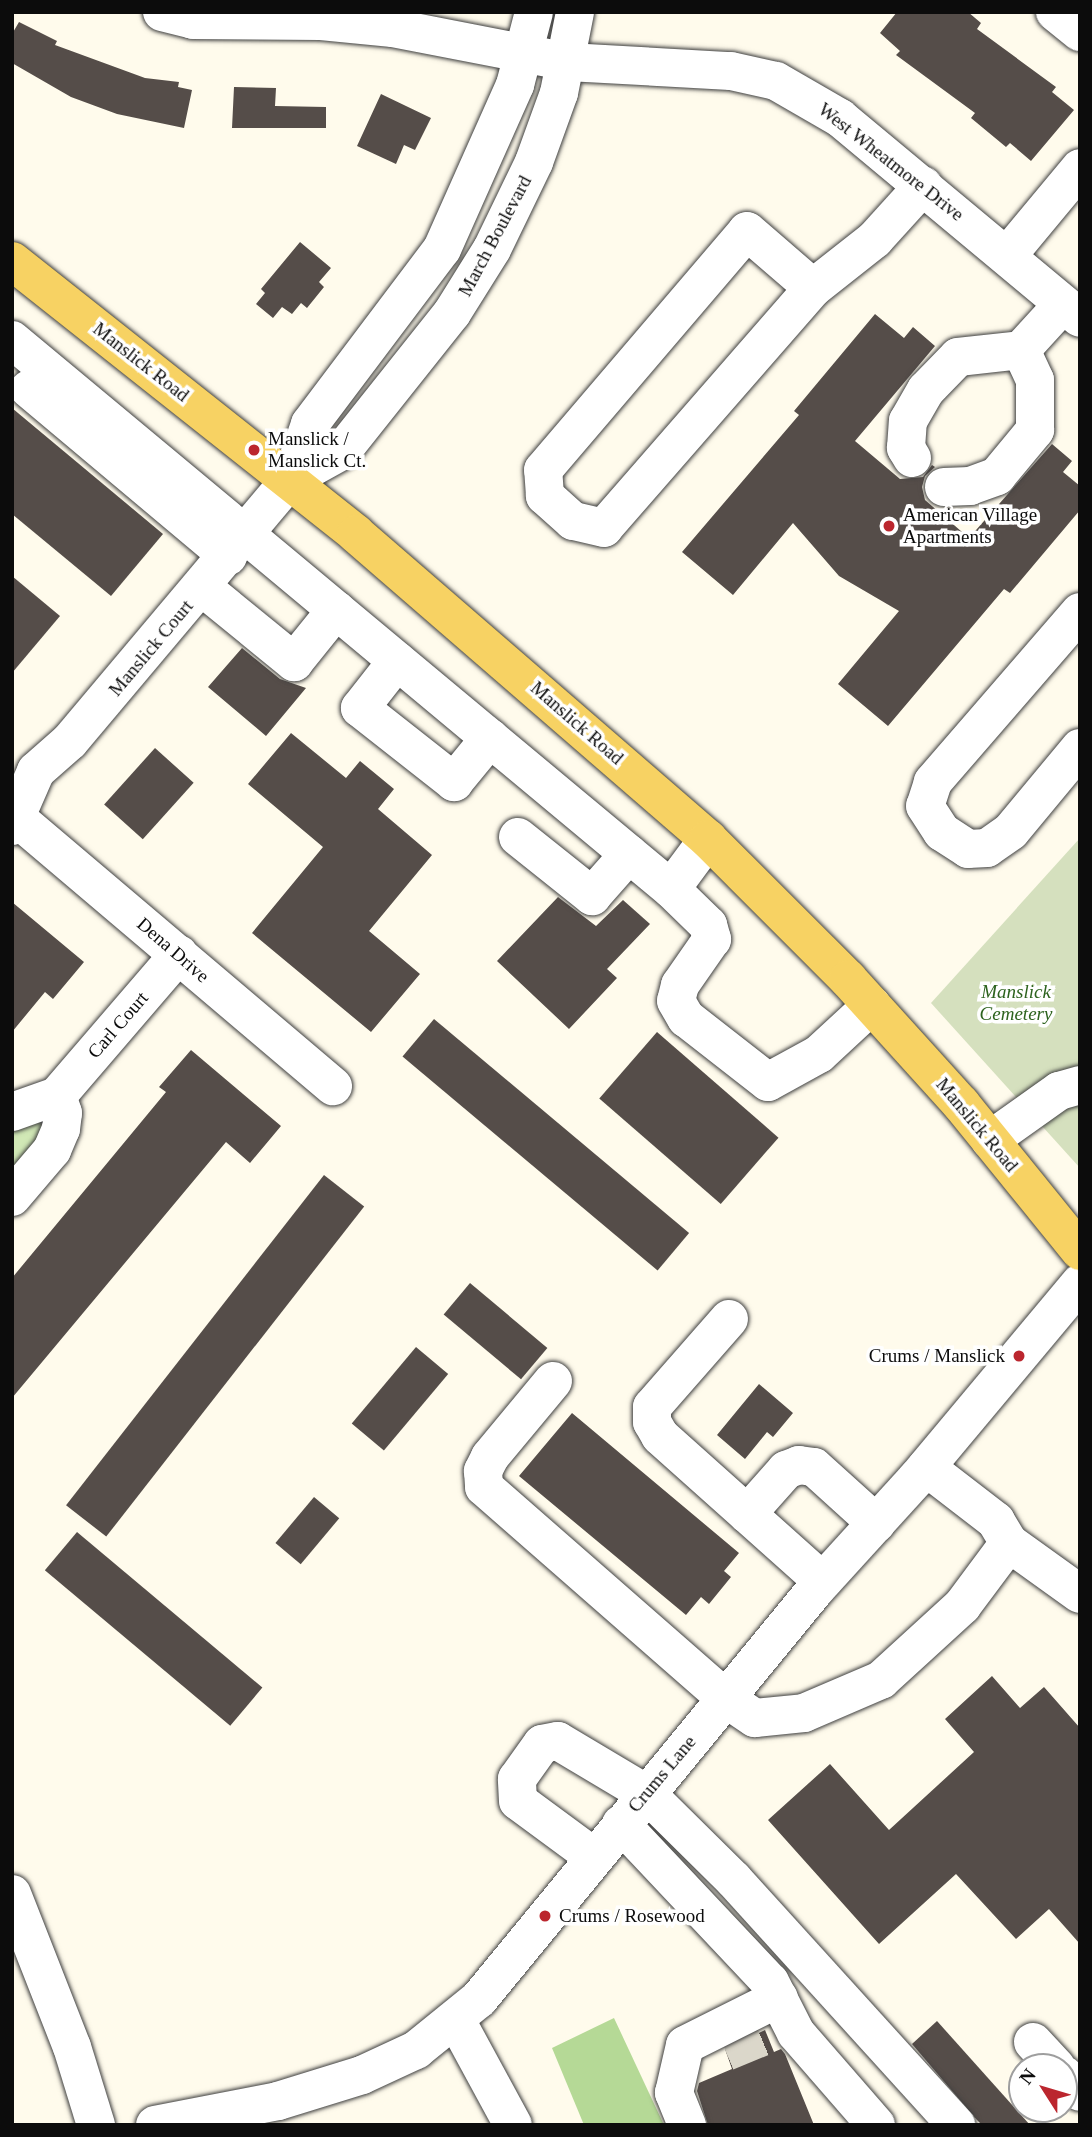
<!DOCTYPE html>
<style>
body{margin:0}
#map{position:relative;width:1092px;height:2137px;overflow:hidden;background:#fffbec;font-family:Georgia,serif}
div>[style]{position:absolute}
.green>*{inset:0;background:#d1e8b6}
.forest>*{inset:0;background:#b5d996}
.cemetery>*{inset:0;background:#d5e0be}
.building>*{inset:0;background:#554d49;transform-origin:0 0}
.minor-tunnel>*{height:38px;margin-top:-19px;transform-origin:0;background:repeating-linear-gradient(90deg,#dbd7ca 0 38px,transparent 0 57px)}
.roads{filter:drop-shadow(0 0 2px #3f3f3f) drop-shadow(0 0 2px #3f3f3f)}
.minor>*{height:38px;margin:-19px;padding:0 19px;transform-origin:19px;border-radius:19px;background:#fff}
.major>*{height:38px;margin:-19px;padding:0 19px;transform-origin:19px;border-radius:19px;background:#f7d263}
.dots>*{width:19px;height:19px;translate:-50% -50%;box-sizing:border-box;border:4px solid #fff;border-radius:50%}
span{translate:-50% -50%;white-space:nowrap;text-align:center;line-height:1.15;-webkit-text-stroke:7px #fff;paint-order:stroke}
.street-label{font-size:19px;color:#0c0c0c}
.poi-label{font-size:19px;color:#0c0c0c}
.left{translate:0 -50%;text-align:left}
.right{translate:-100% -50%;text-align:right}
.park-label{font-size:19px;color:#2d631e;font-style:italic}
.frame{position:absolute;inset:0;border:14px solid #0c0c0c;pointer-events:none}
.north{position:absolute;left:1008px;top:2053px;width:70px;height:70px;box-sizing:border-box;background:#fff;border:2px solid #9e9e9e;border-radius:50%;rotate:307deg;font-size:19px;font-weight:700;line-height:28px;text-align:center;color:#0c0c0c}
.north::after{content:'';display:block;margin:auto;width:24px;height:32px;background:#bb262e;clip-path:polygon(50% 0,100% 100%,50% 72%,0 100%)}
</style>
<div id="map">
<div class="green">
<div style="clip-path:polygon(39px 1120px,44px 1130px,12px 1176px,12px 1130px)"></div>
</div>
<div class="forest">
<div style="clip-path:polygon(614px 2018px,664px 2125px,584px 2125px,552px 2048px)"></div>
</div>
<div class="cemetery">
<div style="clip-path:polygon(1080px 838px,1080px 1168px,931px 1003px)"></div>
</div>
<div class="building">
<div style="clip-path:polygon(897px 12px,968px 12px,981px 23px,977px 29px,1056px 87px,1052px 92px,1074px 110px,1031px 161px,1010px 143px,1006px 147px,971px 118px,975px 113px,896px 55px,900px 51px,880px 33px)"></div>
<div style="clip-path:polygon(19px 22px,57px 41px,55px 45px,145px 78px,179px 82px,178px 87px,192px 90px,184px 128px,117px 114px,71px 97px,12px 63px,12px 34px)"></div>
<div style="clip-path:polygon(234px 87px,276px 88px,275px 106px,326px 107px,326px 128px,232px 128px)"></div>
<div style="clip-path:polygon(381px 94px,431px 118px,415px 150px,404px 145px,396px 164px,357px 146px)"></div>
<div style="clip-path:polygon(300px 242px,331px 268px,319px 282px,324px 287px,307px 308px,301px 303px,292px 314px,282px 307px,273px 318px,256px 304px,265px 293px,261px 289px)"></div>
<div style="clip-path:polygon(875px 314px,904px 338px,913px 327px,935px 346px,855px 441px,900px 479px,923px 477px,932px 465px,935px 467px,925px 476px,922px 487px,925px 500px,969px 538px,1052px 444px,1072px 461px,1063px 472px,1080px 486px,1080px 510px,1010px 593px,1004px 589px,888px 726px,838px 684px,899px 611px,839px 576px,793px 523px,733px 595px,682px 552px,799px 415px,794px 411px)"></div>
<div style="clip-path:polygon(12px 408px,163px 534px,111px 596px,12px 514px)"></div>
<div style="clip-path:polygon(12px 576px,60px 616px,12px 673px)"></div>
<div style="clip-path:polygon(242px 648px,280px 679px,306px 688px,266px 736px,208px 687px)"></div>
<div style="clip-path:polygon(291px 733px,346px 778px,360px 761px,394px 789px,378px 809px,432px 855px,369px 931px,420px 974px,371px 1032px,252px 933px,323px 847px,248px 784px)"></div>
<div style="left:155px;top:748px;width:52px;height:76px;rotate:42deg"></div>
<div style="clip-path:polygon(558px 897px,596px 926px,623px 900px,650px 924px,607px 969px,617px 978px,569px 1029px,497px 961px)"></div>
<div style="clip-path:polygon(12px 902px,84px 962px,53px 999px,45px 992px,12px 1032px)"></div>
<div style="left:434px;top:1019px;width:333px;height:49px;rotate:40deg"></div>
<div style="left:657px;top:1032px;width:161px;height:88px;rotate:41deg"></div>
<div style="clip-path:polygon(191px 1050px,281px 1126px,250px 1163px,226px 1142px,12px 1398px,12px 1278px,166px 1092px,159px 1087px)"></div>
<div style="left:324px;top:1175px;width:51px;height:419px;rotate:38deg"></div>
<div style="left:470px;top:1283px;width:101px;height:41px;rotate:40deg"></div>
<div style="left:416px;top:1347px;width:42px;height:100px;rotate:40deg"></div>
<div style="clip-path:polygon(759px 1384px,793px 1413px,773px 1437px,767px 1432px,745px 1459px,717px 1435px)"></div>
<div style="clip-path:polygon(572px 1413px,739px 1553px,724px 1571px,731px 1577px,709px 1604px,701px 1597px,686px 1615px,519px 1476px)"></div>
<div style="left:314px;top:1497px;width:33px;height:60px;rotate:40deg"></div>
<div style="left:77px;top:1532px;width:242px;height:50px;rotate:40deg"></div>
<div style="clip-path:polygon(992px 1676px,1020px 1708px,1044px 1687px,1080px 1728px,1080px 1944px,1049px 1909px,1016px 1939px,956px 1874px,879px 1944px,768px 1820px,830px 1764px,889px 1830px,974px 1752px,945px 1719px)"></div>
<div style="clip-path:polygon(937px 2021px,1030px 2125px,982px 2125px,977px 2120px,912px 2044px)"></div>
<div style="clip-path:polygon(765px 2030px,774px 2052px,781px 2049px,785px 2054px,814px 2125px,708px 2125px,697px 2091px,699px 2083px,732px 2069px,725px 2049px)"></div>
</div>
<div class="minor-tunnel">
<div style="left:726px;top:2052px;width:44px;rotate:-22.5deg"></div>
</div>
<div class="roads">
<div class="minor">
<div style="left:162px;top:12px;width:32px;rotate:14deg"></div>
<div style="left:193px;top:20px;width:128px;rotate:0.4deg"></div>
<div style="left:321px;top:21px;width:72px;rotate:5.6deg"></div>
<div style="left:393px;top:28px;width:178px;rotate:11deg"></div>
<div style="left:568px;top:62px;width:163px;rotate:3.2deg"></div>
<div style="left:731px;top:71px;width:46px;rotate:12.5deg"></div>
<div style="left:776px;top:81px;width:74px;rotate:30deg"></div>
<div style="left:840px;top:118px;width:312px;rotate:39.8deg"></div>
<div style="left:1055px;top:12px;width:32px;rotate:39deg"></div>
<div style="left:1007px;top:256px;width:114px;rotate:-50.3deg"></div>
<div style="left:813px;top:288px;width:318px;rotate:131.1deg"></div>
<div style="left:604px;top:528px;width:32px;rotate:-167deg"></div>
<div style="left:573px;top:521px;width:38px;rotate:-138deg"></div>
<div style="left:545px;top:496px;width:26px;rotate:-94deg"></div>
<div style="left:543px;top:470px;width:314px;rotate:-49.5deg"></div>
<div style="left:747px;top:231px;width:87px;rotate:40.8deg"></div>
<div style="left:813px;top:288px;width:79px;rotate:-38.3deg"></div>
<div style="left:875px;top:239px;width:72px;rotate:-47.8deg"></div>
<div style="left:12px;top:340px;width:858px;rotate:39.8deg"></div>
<div style="left:29px;top:389px;width:260px;rotate:40deg"></div>
<div style="left:912px;top:458px;width:12px;rotate:-121deg"></div>
<div style="left:906px;top:448px;width:27px;rotate:-86deg"></div>
<div style="left:908px;top:421px;width:36px;rotate:-60deg"></div>
<div style="left:926px;top:390px;width:46px;rotate:-45.9deg"></div>
<div style="left:958px;top:357px;width:63px;rotate:-6.3deg"></div>
<div style="left:1021px;top:350px;width:62px;rotate:-47.6deg"></div>
<div style="left:291px;top:479px;width:60px;rotate:-29.1deg"></div>
<div style="left:343px;top:450px;width:175px;rotate:-51.5deg"></div>
<div style="left:452px;top:313px;width:75px;rotate:-58deg"></div>
<div style="left:492px;top:249px;width:97px;rotate:-64.2deg"></div>
<div style="left:534px;top:162px;width:73px;rotate:-70.1deg"></div>
<div style="left:559px;top:93px;width:83px;rotate:-78.8deg"></div>
<div style="left:944px;top:487px;width:26px;rotate:-2deg"></div>
<div style="left:970px;top:486px;width:29px;rotate:-20deg"></div>
<div style="left:997px;top:476px;width:60px;rotate:-50.4deg"></div>
<div style="left:1035px;top:430px;width:50px;rotate:-90deg"></div>
<div style="left:1035px;top:380px;width:33px;rotate:-115deg"></div>
<div style="left:202px;top:587px;width:119px;rotate:39.2deg"></div>
<div style="left:294px;top:662px;width:67px;rotate:-51.1deg"></div>
<div style="left:1080px;top:612px;width:225px;rotate:130.9deg"></div>
<div style="left:933px;top:782px;width:25px;rotate:108deg"></div>
<div style="left:925px;top:806px;width:31px;rotate:57deg"></div>
<div style="left:942px;top:832px;width:31px;rotate:33deg"></div>
<div style="left:968px;top:849px;width:19px;rotate:-3deg"></div>
<div style="left:987px;top:848px;width:29px;rotate:-35deg"></div>
<div style="left:1011px;top:831px;width:108px;rotate:-50.3deg"></div>
<div style="left:397px;top:661px;width:60px;rotate:128.2deg"></div>
<div style="left:360px;top:708px;width:120px;rotate:38.2deg"></div>
<div style="left:454px;top:782px;width:57px;rotate:-50.7deg"></div>
<div style="left:12px;top:814px;width:421px;rotate:40.3deg"></div>
<div style="left:12px;top:826px;width:60px;rotate:-66.4deg"></div>
<div style="left:36px;top:771px;width:45px;rotate:-41.4deg"></div>
<div style="left:70px;top:741px;width:343px;rotate:-49.9deg"></div>
<div style="left:291px;top:479px;width:58px;rotate:-70.9deg"></div>
<div style="left:310px;top:424px;width:219px;rotate:-53deg"></div>
<div style="left:442px;top:249px;width:180px;rotate:-66deg"></div>
<div style="left:515px;top:85px;width:75px;rotate:-75.4deg"></div>
<div style="left:518px;top:837px;width:95px;rotate:38.6deg"></div>
<div style="left:592px;top:896px;width:56px;rotate:-48.6deg"></div>
<div style="left:708px;top:839px;width:62px;rotate:126.5deg"></div>
<div style="left:671px;top:889px;width:52px;rotate:44.2deg"></div>
<div style="left:708px;top:925px;width:15px;rotate:74deg"></div>
<div style="left:712px;top:939px;width:56px;rotate:124.8deg"></div>
<div style="left:680px;top:985px;width:16px;rotate:104deg"></div>
<div style="left:676px;top:1001px;width:20px;rotate:60deg"></div>
<div style="left:686px;top:1018px;width:104px;rotate:38deg"></div>
<div style="left:768px;top:1082px;width:58px;rotate:-28.8deg"></div>
<div style="left:819px;top:1054px;width:72px;rotate:-42.8deg"></div>
<div style="left:12px;top:1112px;width:48px;rotate:-19.6deg"></div>
<div style="left:57px;top:1096px;width:187px;rotate:-49.3deg"></div>
<div style="left:990px;top:1140px;width:85px;rotate:-35.4deg"></div>
<div style="left:1059px;top:1091px;width:22px;rotate:-16deg"></div>
<div style="left:12px;top:1197px;width:62px;rotate:-49.6deg"></div>
<div style="left:52px;top:1150px;width:23px;rotate:-67deg"></div>
<div style="left:61px;top:1129px;width:16px;rotate:-83deg"></div>
<div style="left:63px;top:1113px;width:18px;rotate:-109deg"></div>
<div style="left:729px;top:1319px;width:117px;rotate:131.2deg"></div>
<div style="left:652px;top:1407px;width:15px;rotate:90deg"></div>
<div style="left:652px;top:1422px;width:16px;rotate:60deg"></div>
<div style="left:660px;top:1436px;width:217px;rotate:41.8deg"></div>
<div style="left:553px;top:1381px;width:99px;rotate:129.7deg"></div>
<div style="left:490px;top:1457px;width:16px;rotate:117deg"></div>
<div style="left:483px;top:1471px;width:16px;rotate:86deg"></div>
<div style="left:484px;top:1487px;width:320px;rotate:41.2deg"></div>
<div style="left:725px;top:1698px;width:36px;rotate:34deg"></div>
<div style="left:755px;top:1718px;width:49px;rotate:-5.8deg"></div>
<div style="left:804px;top:1713px;width:84px;rotate:-23.2deg"></div>
<div style="left:881px;top:1680px;width:110px;rotate:-42.4deg"></div>
<div style="left:962px;top:1606px;width:79px;rotate:-53.3deg"></div>
<div style="left:1009px;top:1543px;width:26px;rotate:-121deg"></div>
<div style="left:996px;top:1521px;width:88px;rotate:-142.4deg"></div>
<div style="left:747px;top:1514px;width:59px;rotate:-48.4deg"></div>
<div style="left:786px;top:1470px;width:14px;rotate:-21deg"></div>
<div style="left:799px;top:1465px;width:15px;rotate:8deg"></div>
<div style="left:814px;top:1467px;width:84px;rotate:42.1deg"></div>
<div style="left:1009px;top:1543px;width:87px;rotate:35.7deg"></div>
<div style="left:621px;top:1824px;width:217px;rotate:46.7deg"></div>
<div style="left:770px;top:1982px;width:57px;rotate:63deg"></div>
<div style="left:796px;top:2033px;width:122px;rotate:49deg"></div>
<div style="left:594px;top:1857px;width:94px;rotate:-143.6deg"></div>
<div style="left:518px;top:1801px;width:22px;rotate:-93deg"></div>
<div style="left:517px;top:1779px;width:43px;rotate:-54.5deg"></div>
<div style="left:542px;top:1744px;width:16px;rotate:-11deg"></div>
<div style="left:558px;top:1741px;width:104px;rotate:30.8deg"></div>
<div style="left:647px;top:1794px;width:122px;rotate:44.7deg"></div>
<div style="left:734px;top:1880px;width:331px;rotate:47.8deg"></div>
<div style="left:12px;top:1894px;width:164px;rotate:68.6deg"></div>
<div style="left:72px;top:2047px;width:82px;rotate:72.9deg"></div>
<div style="left:456px;top:2020px;width:119px;rotate:61.5deg"></div>
<div style="left:1033px;top:2042px;width:34px;rotate:47deg"></div>
<div style="left:1064px;top:2075px;width:23px;rotate:47deg"></div>
<div style="left:155px;top:2125px;width:125px;rotate:-11deg"></div>
<div style="left:278px;top:2101px;width:88px;rotate:-17.2deg"></div>
<div style="left:362px;top:2075px;width:60px;rotate:-24.8deg"></div>
<div style="left:416px;top:2050px;width:81px;rotate:-39deg"></div>
<div style="left:479px;top:1999px;width:529px;rotate:-50.6deg"></div>
<div style="left:815px;top:1590px;width:151px;rotate:-47.7deg"></div>
<div style="left:917px;top:1478px;width:254px;rotate:-50.1deg"></div>
<div style="left:687px;top:2125px;width:35px;rotate:-112deg"></div>
<div style="left:674px;top:2093px;width:49px;rotate:-77.1deg"></div>
<div style="left:685px;top:2045px;width:105px;rotate:-26.6deg"></div>
</div>
<div class="major">
<div style="left:12px;top:261px;width:439px;rotate:38.4deg"></div>
<div style="left:356px;top:534px;width:466px;rotate:40.9deg"></div>
<div style="left:708px;top:839px;width:198px;rotate:45deg"></div>
<div style="left:848px;top:979px;width:169px;rotate:47.9deg"></div>
<div style="left:961px;top:1104px;width:189px;rotate:51deg"></div>
</div>
</div>
<div class="dots">
<div style="left:254px;top:450px;background:#bb262e"></div>
<div style="left:889px;top:526px;background:#bb262e"></div>
<div style="left:1019px;top:1356px;background:#bb262e"></div>
<div style="left:545px;top:1916px;background:#bb262e"></div>
</div>
<div class="street-label">
<span style="left:891px;top:162px;rotate:38deg">West Wheatmore Drive</span>
<span style="left:495px;top:236px;rotate:-62deg">March Boulevard</span>
<span style="left:141px;top:362px;rotate:38deg">Manslick Road</span>
<span style="left:151px;top:648px;rotate:-50deg">Manslick Court</span>
<span style="left:577px;top:723px;rotate:41deg">Manslick Road</span>
<span style="left:173px;top:950px;rotate:41deg">Dena Drive</span>
<span style="left:118px;top:1025px;rotate:-49deg">Carl Court</span>
<span style="left:977px;top:1125px;rotate:50deg">Manslick Road</span>
<span style="left:662px;top:1774px;rotate:-50deg">Crums Lane</span>
</div>
<div class="poi-label">
<span class="left" style="left:268px;top:450px">Manslick /<br>Manslick Ct.</span>
<span class="left" style="left:903px;top:526px">American Village<br>Apartments</span>
<span class="right" style="left:1005px;top:1356px">Crums / Manslick</span>
<span class="left" style="left:559px;top:1916px">Crums / Rosewood</span>
</div>
<div class="park-label">
<span style="left:1016px;top:1003px">Manslick<br>Cemetery</span>
</div>
<div class="frame"></div>
<div class="north">N</div>
</div>
